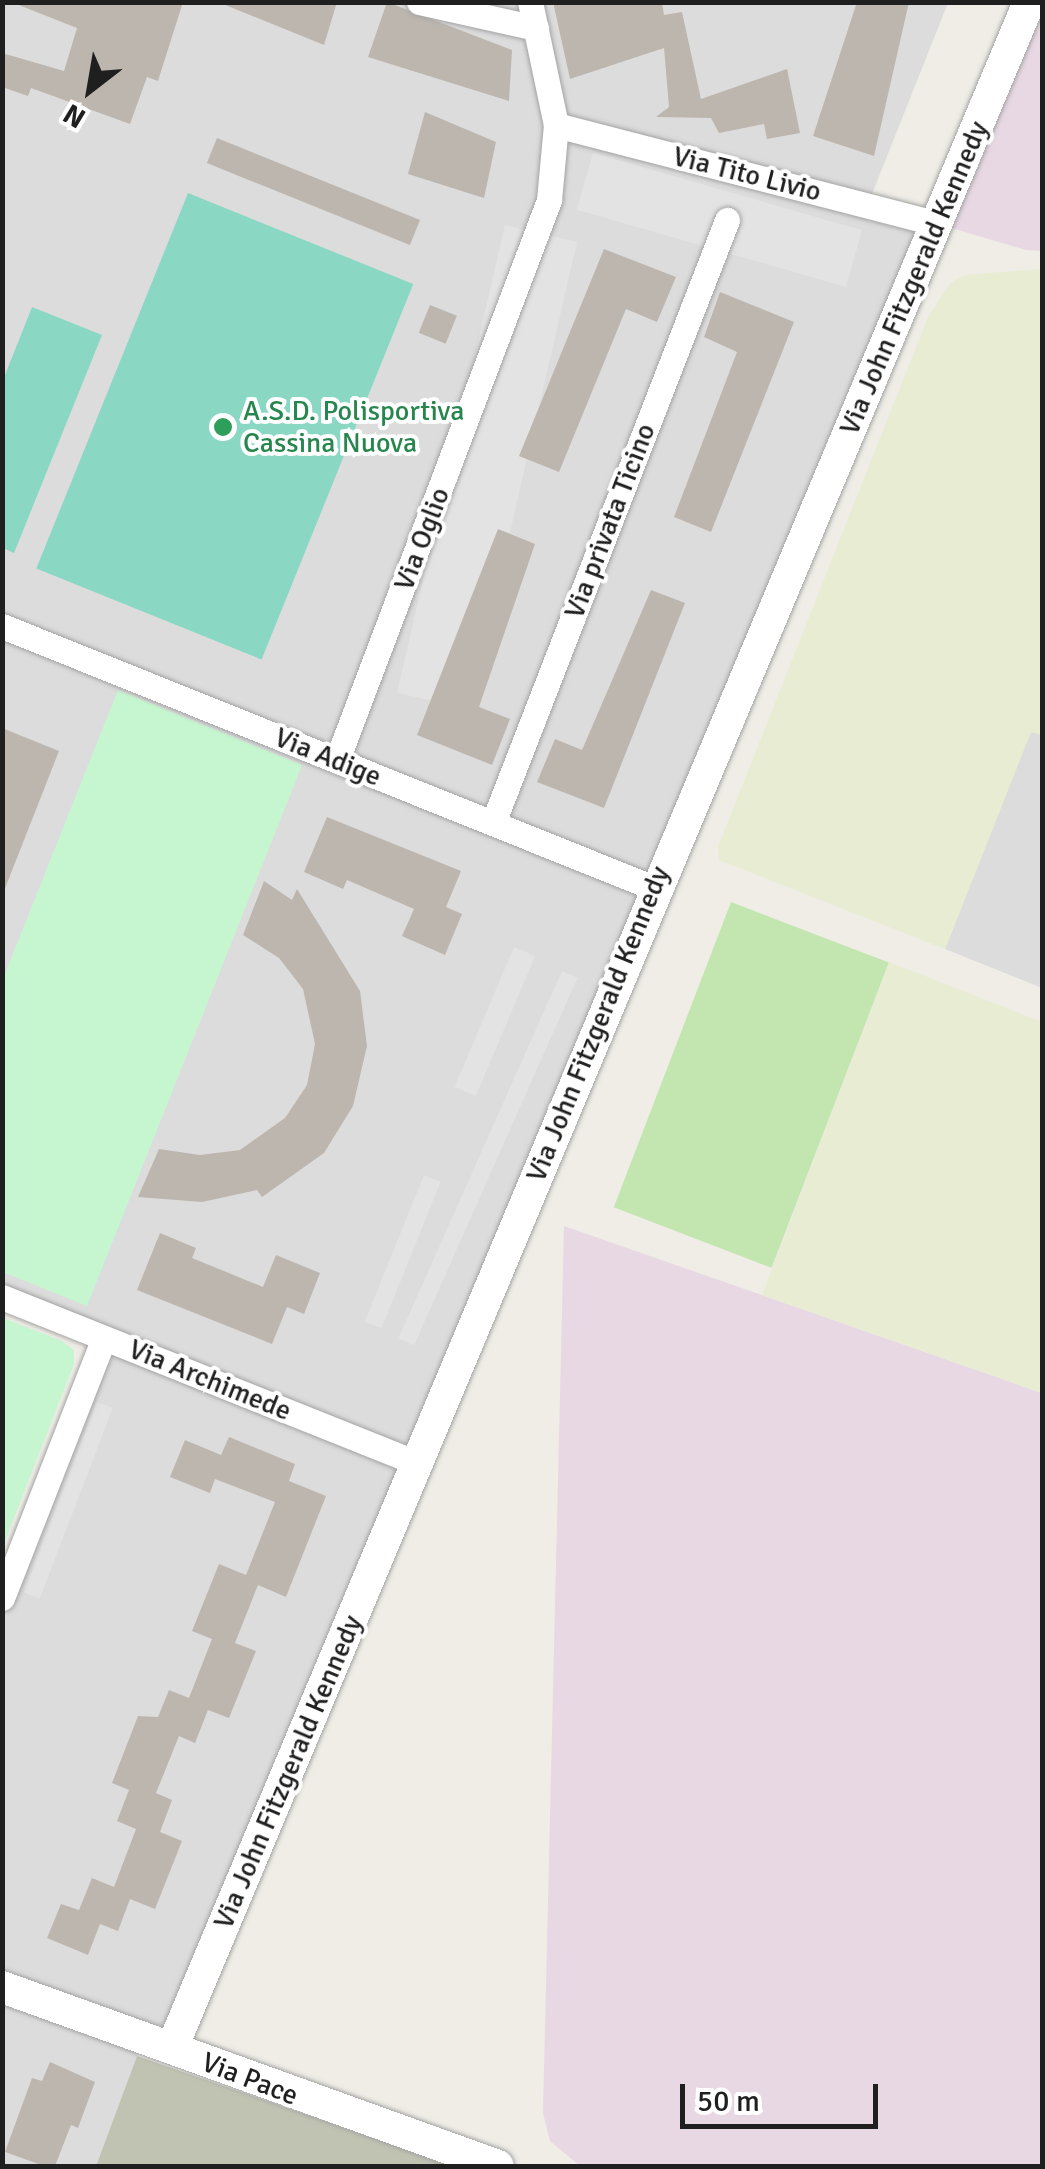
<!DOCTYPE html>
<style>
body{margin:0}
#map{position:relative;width:1045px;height:2169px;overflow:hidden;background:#efede6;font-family:Signika,sans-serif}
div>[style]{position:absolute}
.residential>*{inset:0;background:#dddcdc}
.industrial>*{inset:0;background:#e8d8e3}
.construction>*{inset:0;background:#c1c3b2}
.farmland>*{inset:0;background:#e7ecd3}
.grass>*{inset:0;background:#c3e5b0;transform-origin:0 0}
.park>*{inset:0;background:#c6f6d0}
.pitch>*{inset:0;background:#8ad8c4;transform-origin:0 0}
.parking>*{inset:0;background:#e3e3e3;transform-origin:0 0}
.building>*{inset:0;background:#bcb6af;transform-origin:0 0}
.roads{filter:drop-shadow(0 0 2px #a3a3a3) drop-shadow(0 0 2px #a3a3a3)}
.minor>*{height:25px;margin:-12.5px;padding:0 12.5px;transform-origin:12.5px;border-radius:12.5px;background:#fff}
.tertiary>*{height:32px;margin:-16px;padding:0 16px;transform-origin:16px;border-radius:16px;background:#fff}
.dots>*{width:28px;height:28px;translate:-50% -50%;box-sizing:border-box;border:5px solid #fff;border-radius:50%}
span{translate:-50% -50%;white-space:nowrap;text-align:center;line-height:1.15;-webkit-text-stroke:8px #fff;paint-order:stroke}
.street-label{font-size:28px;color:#1f1f1f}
.leisure-label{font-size:28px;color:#27864d}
.left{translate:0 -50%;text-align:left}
.frame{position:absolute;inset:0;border:5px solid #1f1f1f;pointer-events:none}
.north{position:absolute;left:40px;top:40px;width:100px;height:100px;-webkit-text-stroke:8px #fff;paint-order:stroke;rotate:211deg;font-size:28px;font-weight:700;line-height:40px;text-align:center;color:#1f1f1f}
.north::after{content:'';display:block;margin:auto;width:35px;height:45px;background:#1f1f1f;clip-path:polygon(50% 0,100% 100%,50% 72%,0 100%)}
.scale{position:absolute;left:680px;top:2084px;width:198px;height:45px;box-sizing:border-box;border:5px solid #1f1f1f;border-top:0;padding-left:12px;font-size:30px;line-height:35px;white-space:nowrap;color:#1f1f1f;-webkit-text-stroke:8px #fff;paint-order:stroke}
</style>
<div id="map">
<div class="residential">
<div style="clip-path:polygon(3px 3px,948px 3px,868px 204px,938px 224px,172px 2048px,3px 1987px,2px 1598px,104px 1338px,3px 1297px)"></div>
<div style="clip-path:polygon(1031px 731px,1042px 735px,1042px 988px,945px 949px)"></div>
<div style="clip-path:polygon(3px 1994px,142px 2043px,96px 2166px,3px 2166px)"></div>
</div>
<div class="industrial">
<div style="clip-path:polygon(1042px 3px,1042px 251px,1026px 250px,938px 224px)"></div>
<div style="clip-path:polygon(564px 1226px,1042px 1393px,1042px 2166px,580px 2166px,550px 2141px,543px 2113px)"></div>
</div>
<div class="construction">
<div style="clip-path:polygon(137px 2056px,454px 2166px,96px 2166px)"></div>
</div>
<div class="farmland">
<div style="clip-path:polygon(1042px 269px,1042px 735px,1031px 732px,945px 949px,719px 860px,718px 847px,928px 317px,950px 283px,965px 275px)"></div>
<div style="clip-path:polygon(889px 962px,1042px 1022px,1042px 1393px,762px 1295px)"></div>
</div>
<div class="grass">
<div style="left:731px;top:902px;width:169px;height:327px;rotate:21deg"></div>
</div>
<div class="park">
<div style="clip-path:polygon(118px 690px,302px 765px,87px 1306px,3px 1272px,3px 979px)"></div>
<div style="clip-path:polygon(3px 1318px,62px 1341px,74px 1350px,74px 1364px,3px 1546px)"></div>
</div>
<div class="pitch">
<div style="left:188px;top:193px;width:243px;height:405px;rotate:22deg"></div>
<div style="clip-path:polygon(32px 307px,102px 335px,14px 553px,3px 548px,3px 380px)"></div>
</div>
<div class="parking">
<div style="left:593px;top:153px;width:280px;height:59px;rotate:16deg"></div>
<div style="left:505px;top:225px;width:74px;height:480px;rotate:13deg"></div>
<div style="left:514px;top:947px;width:23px;height:152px;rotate:23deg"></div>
<div style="left:562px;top:971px;width:17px;height:402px;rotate:24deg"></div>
<div style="left:424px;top:1175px;width:18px;height:158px;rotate:22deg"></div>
<div style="left:97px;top:1402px;width:17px;height:204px;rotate:21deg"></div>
</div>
<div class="building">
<div style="clip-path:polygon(11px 2px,183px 2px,158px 81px,147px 77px,130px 124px,31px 88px,28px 96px,2px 87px,2px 53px,64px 71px,77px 28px)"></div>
<div style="clip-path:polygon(218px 2px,337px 2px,324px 45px)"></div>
<div style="clip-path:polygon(387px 2px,512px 50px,509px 101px,368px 57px)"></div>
<div style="clip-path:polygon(553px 2px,662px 2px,664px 15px,682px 12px,701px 99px,787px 69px,800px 133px,767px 139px,764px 124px,719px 133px,711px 118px,656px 117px,669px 107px,664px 48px,570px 79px)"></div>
<div style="clip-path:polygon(857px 2px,909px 2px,874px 156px,813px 136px)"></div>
<div style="clip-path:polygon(425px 112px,496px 142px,484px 198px,408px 174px)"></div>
<div style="left:217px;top:138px;width:219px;height:27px;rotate:22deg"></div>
<div style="clip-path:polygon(604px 249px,676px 277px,657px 322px,626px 309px,559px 472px,519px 456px)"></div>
<div style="clip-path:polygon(720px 292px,794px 322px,711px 532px,674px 517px,737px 352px,704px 337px)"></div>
<div style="left:430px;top:305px;width:29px;height:30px;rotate:22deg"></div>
<div style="clip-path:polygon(498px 529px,535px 544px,479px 707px,510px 719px,492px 765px,417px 735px)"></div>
<div style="clip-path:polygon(651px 590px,685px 603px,604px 808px,537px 782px,555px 739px,582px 750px)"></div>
<div style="clip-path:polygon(2px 728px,59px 751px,4px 891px,2px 891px)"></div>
<div style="clip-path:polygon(327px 817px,461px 871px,446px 907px,462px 914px,445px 955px,402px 936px,414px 909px,347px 880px,343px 889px,304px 872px)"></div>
<div style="clip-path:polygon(264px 881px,292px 900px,297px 889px,360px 991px,367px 1046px,353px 1106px,324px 1153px,262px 1197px,257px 1190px,202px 1202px,138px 1197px,159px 1149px,200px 1155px,240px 1150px,285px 1118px,307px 1085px,315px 1044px,303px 989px,279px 958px,243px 935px)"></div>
<div style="clip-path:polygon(160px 1233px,196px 1248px,192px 1258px,263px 1287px,276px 1255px,320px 1273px,304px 1314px,287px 1307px,272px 1344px,137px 1290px)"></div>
<div style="clip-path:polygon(229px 1437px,295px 1464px,289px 1481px,326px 1496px,286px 1597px,258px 1585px,235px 1643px,256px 1651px,229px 1718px,208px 1710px,195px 1743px,179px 1736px,156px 1793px,172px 1800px,160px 1832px,182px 1841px,155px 1909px,130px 1899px,118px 1931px,100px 1924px,88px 1955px,47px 1938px,61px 1904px,79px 1910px,92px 1878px,114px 1887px,136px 1829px,117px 1821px,129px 1790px,112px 1783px,138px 1716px,158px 1717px,169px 1690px,189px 1698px,212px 1639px,192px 1631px,219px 1564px,246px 1575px,275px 1502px,215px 1479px,210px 1493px,170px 1477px,185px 1440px,221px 1455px)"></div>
<div style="clip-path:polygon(50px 2062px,95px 2082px,78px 2128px,71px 2125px,55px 2166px,44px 2166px,5px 2152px,32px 2078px,42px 2081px)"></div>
</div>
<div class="roads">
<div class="minor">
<div style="left:419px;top:2px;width:120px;rotate:12.5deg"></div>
<div style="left:556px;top:125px;width:395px;rotate:14.5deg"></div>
<div style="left:2px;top:626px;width:703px;rotate:21.89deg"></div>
<div style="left:337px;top:760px;width:599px;rotate:-69.26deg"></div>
<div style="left:549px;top:200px;width:75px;rotate:-84.7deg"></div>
<div style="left:556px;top:125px;width:126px;rotate:-101.9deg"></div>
<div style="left:493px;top:823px;width:647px;rotate:-68.79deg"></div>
<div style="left:2px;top:1297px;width:448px;rotate:21.8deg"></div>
<div style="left:2px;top:1598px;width:279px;rotate:-68.6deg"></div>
</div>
<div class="tertiary">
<div style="left:2px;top:1987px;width:527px;rotate:19.84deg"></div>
<div style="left:172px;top:2048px;width:2218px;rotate:-67.27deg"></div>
</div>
</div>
<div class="dots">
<div style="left:223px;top:427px;background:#2e9e5b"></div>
</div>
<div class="street-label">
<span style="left:747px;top:174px;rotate:14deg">Via Tito Livio</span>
<span style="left:914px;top:278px;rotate:-67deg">Via John Fitzgerald Kennedy</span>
<span style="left:610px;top:521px;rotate:-69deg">Via privata Ticino</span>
<span style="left:422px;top:539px;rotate:-69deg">Via Oglio</span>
<span style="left:328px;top:757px;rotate:22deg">Via Adige</span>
<span style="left:598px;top:1024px;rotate:-68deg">Via John Fitzgerald Kennedy</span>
<span style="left:210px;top:1380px;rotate:22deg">Via Archimede</span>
<span style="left:288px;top:1772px;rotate:-67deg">Via John Fitzgerald Kennedy</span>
<span style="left:250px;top:2079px;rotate:21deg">Via Pace</span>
</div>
<div class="leisure-label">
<span class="left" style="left:243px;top:427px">A.S.D. Polisportiva<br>Cassina Nuova</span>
</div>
<div class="frame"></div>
<div class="north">N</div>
<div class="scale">50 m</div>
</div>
